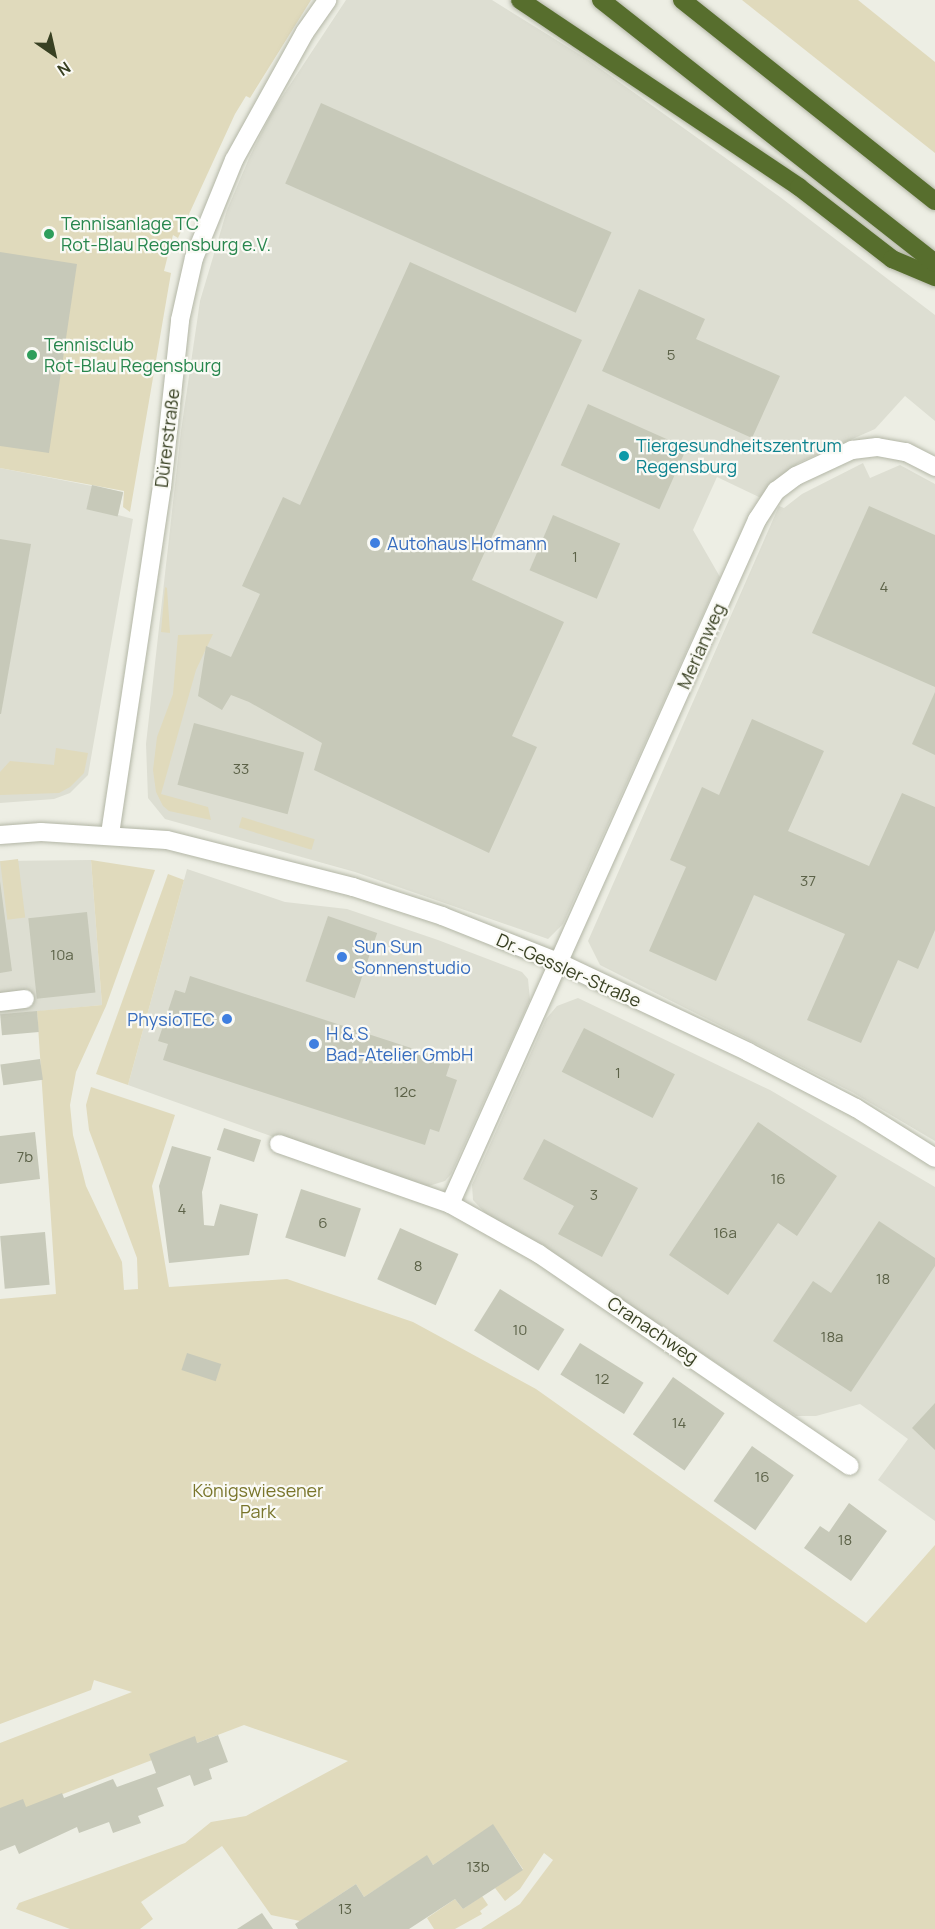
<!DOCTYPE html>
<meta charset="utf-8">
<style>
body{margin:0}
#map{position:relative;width:935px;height:1929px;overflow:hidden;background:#edeee4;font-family:Manrope,sans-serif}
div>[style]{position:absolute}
.built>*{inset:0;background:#ddded2}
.green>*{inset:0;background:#e0dabc;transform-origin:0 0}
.building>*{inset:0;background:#c7c9b9;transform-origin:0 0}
.roads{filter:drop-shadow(0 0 2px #b3b6a6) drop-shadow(0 0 2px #b3b6a6)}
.minor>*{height:18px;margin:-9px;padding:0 9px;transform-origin:9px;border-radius:9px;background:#fff}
.highway>*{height:18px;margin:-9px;padding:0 9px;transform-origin:9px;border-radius:9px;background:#576e2d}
.dots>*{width:16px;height:16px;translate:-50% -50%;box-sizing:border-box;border:3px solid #fafaf5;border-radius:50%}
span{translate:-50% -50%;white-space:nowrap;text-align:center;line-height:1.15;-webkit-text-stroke:4.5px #fafaf5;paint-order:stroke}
.number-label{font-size:15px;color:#5c6248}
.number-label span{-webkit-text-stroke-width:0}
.leisure-label{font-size:18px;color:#27864d}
.left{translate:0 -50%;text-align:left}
.street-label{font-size:18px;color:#384022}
.culture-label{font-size:18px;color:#0d838f}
.shop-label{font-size:18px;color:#366cbe}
.right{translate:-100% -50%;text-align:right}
.park-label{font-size:18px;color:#79752b}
.north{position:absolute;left:24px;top:24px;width:60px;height:60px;-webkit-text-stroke:4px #fafaf5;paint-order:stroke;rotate:146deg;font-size:16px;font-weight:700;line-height:24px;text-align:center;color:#384022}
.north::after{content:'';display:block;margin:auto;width:21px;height:27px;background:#384022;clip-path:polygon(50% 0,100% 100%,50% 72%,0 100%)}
</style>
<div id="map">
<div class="built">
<div style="clip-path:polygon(346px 0,492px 0,587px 59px,780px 197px,935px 315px,935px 421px,905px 396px,875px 429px,798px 463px,761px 498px,717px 477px,693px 530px,720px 577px,563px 924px,548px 939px,355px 872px,165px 819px,148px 798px,146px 744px,181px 431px,200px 301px,227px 210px,250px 156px,272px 112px)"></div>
<div style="clip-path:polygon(863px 463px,870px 478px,900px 465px,935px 484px,935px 1141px,852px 1092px,600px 965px,588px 941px,779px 506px,784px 508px,802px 494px)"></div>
<div style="clip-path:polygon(0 468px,123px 492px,118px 515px,133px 519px,88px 775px,70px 793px,54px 799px,0 803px)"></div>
<div style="clip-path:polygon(91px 860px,102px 1005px,0 1015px,0 861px)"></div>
<div style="clip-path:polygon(187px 869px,285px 902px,347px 909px,438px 940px,522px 972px,528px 979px,530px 1000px,451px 1174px,445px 1181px,419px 1189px,128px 1085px)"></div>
<div style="clip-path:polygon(578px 998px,770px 1090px,935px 1187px,935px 1521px,878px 1480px,908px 1439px,860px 1404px,816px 1416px,796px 1416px,538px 1244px,489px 1217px,473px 1200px,472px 1185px,546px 1019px,557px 1006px)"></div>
</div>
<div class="green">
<div style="clip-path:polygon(0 0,311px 0,250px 98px,246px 96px,235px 114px,178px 238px,173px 235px,164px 271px,171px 273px,130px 512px,123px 507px,124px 491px,0 468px)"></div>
<div style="clip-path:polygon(742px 0,858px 0,935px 62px,935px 153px)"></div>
<div style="clip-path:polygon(165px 587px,167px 588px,170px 633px,161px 632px)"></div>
<div style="clip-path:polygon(213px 634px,196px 670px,161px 794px,208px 807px,211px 820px,169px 811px,163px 806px,156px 792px,153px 770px,157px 737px,173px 694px,178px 635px)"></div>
<div style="clip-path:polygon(56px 748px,88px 753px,84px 773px,70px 787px,59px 793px,0 795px,0 772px,10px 761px,54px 765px)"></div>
<div style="left:242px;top:817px;width:76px;height:11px;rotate:17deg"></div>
<div style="left:18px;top:859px;width:59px;height:18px;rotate:83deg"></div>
<div style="clip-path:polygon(91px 860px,155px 870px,106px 1006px,76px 1072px,70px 1105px,73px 1135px,86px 1186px,122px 1262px,124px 1290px,138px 1289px,137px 1258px,89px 1130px,86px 1105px,91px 1087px,175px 1115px,152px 1186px,169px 1287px,287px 1279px,413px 1322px,536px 1389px,866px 1623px,935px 1545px,935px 1929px,481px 1929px,520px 1904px,553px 1860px,544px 1853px,520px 1889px,505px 1901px,495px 1888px,523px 1869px,493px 1825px,433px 1865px,427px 1856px,364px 1897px,356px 1884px,300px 1921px,271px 1915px,222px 1846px,141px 1902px,153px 1919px,140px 1929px,70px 1929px,16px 1909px,19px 1903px,185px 1843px,211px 1822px,246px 1816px,348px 1761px,244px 1725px,0 1818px,0 1743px,132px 1692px,94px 1680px,91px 1690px,0 1724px,0 1299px,56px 1294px,37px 1011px,102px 1005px)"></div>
<div style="clip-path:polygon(168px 874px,184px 880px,128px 1085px,96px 1074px)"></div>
<div style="clip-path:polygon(482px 1896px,488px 1905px,480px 1911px,482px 1914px,455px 1929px,434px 1929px,427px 1918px,455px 1899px,463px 1909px)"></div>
</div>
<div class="building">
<div style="left:321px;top:103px;width:318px;height:88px;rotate:24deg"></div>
<div style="clip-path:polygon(0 252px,77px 264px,49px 453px,0 446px)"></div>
<div style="clip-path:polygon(410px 262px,582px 340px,472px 580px,564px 622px,512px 736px,537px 747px,489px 853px,314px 770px,322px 743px,249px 702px,231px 695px,222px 710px,198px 696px,206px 646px,231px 657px,260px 594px,242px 586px,283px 497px,300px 505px)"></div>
<div style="clip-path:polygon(639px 289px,705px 319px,696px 339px,780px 376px,752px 438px,602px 371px)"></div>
<div style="left:588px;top:404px;width:108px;height:67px;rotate:24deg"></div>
<div style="left:92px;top:485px;width:32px;height:25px;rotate:13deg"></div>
<div style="clip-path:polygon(869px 506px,935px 535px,935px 687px,812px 633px)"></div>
<div style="left:553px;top:515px;width:73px;height:60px;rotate:23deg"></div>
<div style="clip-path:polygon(0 539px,31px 544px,1px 714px,0 714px)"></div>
<div style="clip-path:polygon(935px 692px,935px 755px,912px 744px)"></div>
<div style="clip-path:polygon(752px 719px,824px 751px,788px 831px,869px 866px,902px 793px,935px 807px,935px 930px,918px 969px,898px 960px,861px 1043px,807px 1020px,845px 934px,754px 895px,716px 981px,649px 951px,686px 867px,670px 860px,702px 787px,719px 795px)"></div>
<div style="left:194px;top:723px;width:114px;height:64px;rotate:15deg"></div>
<div style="clip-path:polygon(0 881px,12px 971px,0 973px)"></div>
<div style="left:87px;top:912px;width:81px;height:59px;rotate:84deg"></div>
<div style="left:328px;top:916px;width:52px;height:69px;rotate:19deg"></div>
<div style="clip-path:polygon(190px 976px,451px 1061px,446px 1076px,457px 1080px,439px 1132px,430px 1129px,425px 1145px,163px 1060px,168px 1044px,158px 1041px,175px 990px,185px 993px)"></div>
<div style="left:37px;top:1011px;width:21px;height:37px;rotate:85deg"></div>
<div style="left:584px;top:1028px;width:102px;height:49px;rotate:27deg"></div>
<div style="left:40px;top:1059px;width:21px;height:40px;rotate:82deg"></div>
<div style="clip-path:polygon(758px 1122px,837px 1176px,797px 1236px,778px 1223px,728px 1295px,669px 1255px)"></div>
<div style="left:224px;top:1128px;width:39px;height:23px;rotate:18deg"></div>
<div style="clip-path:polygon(35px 1132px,40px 1179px,0 1184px,0 1136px)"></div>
<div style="clip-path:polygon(544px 1139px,638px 1188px,602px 1257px,558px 1234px,574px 1206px,523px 1179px)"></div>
<div style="clip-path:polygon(172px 1146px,211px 1157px,202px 1192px,204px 1225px,214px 1226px,220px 1204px,258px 1214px,249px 1255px,169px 1263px,159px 1186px)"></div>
<div style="left:301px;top:1189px;width:63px;height:51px;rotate:18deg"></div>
<div style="clip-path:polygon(879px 1221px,935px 1258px,935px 1266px,851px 1392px,773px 1341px,813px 1281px,831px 1293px)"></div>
<div style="left:400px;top:1228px;width:64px;height:56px;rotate:24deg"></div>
<div style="left:45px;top:1232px;width:53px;height:45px;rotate:85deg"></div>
<div style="left:500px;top:1289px;width:76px;height:49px;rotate:32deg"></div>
<div style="left:580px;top:1343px;width:75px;height:37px;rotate:32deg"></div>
<div style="left:187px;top:1353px;width:36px;height:18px;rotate:18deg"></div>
<div style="left:673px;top:1377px;width:63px;height:70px;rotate:35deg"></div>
<div style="clip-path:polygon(935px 1403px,935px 1450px,912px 1428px)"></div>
<div style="left:752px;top:1446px;width:51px;height:67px;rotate:35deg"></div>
<div style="clip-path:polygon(849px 1503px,887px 1531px,851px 1581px,804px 1548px,820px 1526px,829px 1532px)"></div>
<div style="clip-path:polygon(218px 1735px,228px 1762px,209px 1769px,212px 1779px,194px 1786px,190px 1775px,157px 1788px,164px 1806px,138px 1816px,141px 1823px,113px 1833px,109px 1822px,79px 1833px,77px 1827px,19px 1854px,15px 1845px,0 1851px,0 1808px,23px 1799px,26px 1807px,62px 1793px,64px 1798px,113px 1779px,117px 1787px,156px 1773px,149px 1754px,195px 1736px,197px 1743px)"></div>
<div style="clip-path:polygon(493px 1824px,523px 1870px,463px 1909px,455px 1899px,409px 1929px,298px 1929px,295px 1924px,356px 1884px,364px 1897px,427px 1855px,433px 1865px)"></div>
<div style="clip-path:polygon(262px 1913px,273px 1929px,237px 1929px)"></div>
</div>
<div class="roads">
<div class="minor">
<div style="left:110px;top:834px;width:351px;rotate:-81.5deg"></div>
<div style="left:162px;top:487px;width:168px;rotate:-83.8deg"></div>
<div style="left:180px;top:320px;width:64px;rotate:-77.3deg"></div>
<div style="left:194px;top:258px;width:106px;rotate:-67.8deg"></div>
<div style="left:234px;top:160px;width:146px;rotate:-61deg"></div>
<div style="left:305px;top:32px;width:39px;rotate:-55deg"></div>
<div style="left:0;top:835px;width:41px;rotate:-4.2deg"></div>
<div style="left:41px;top:832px;width:126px;rotate:3.6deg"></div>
<div style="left:167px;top:840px;width:192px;rotate:14.2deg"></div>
<div style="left:353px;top:887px;width:94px;rotate:18deg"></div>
<div style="left:442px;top:916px;width:127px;rotate:21.7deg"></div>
<div style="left:560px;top:963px;width:208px;rotate:25.3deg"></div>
<div style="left:748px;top:1052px;width:122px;rotate:27.4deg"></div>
<div style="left:856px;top:1108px;width:93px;rotate:32.3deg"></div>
<div style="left:0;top:1002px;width:25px;rotate:-7deg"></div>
<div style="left:279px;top:1144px;width:181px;rotate:19.3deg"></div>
<div style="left:450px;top:1204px;width:102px;rotate:29.3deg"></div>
<div style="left:539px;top:1254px;width:376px;rotate:34.3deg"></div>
<div style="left:450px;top:1204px;width:750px;rotate:-65.83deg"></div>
<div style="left:757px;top:520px;width:35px;rotate:-57deg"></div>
<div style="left:776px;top:491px;width:25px;rotate:-37deg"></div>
<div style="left:796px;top:476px;width:62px;rotate:-24.9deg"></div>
<div style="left:852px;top:450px;width:25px;rotate:-7deg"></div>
<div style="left:877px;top:447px;width:29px;rotate:10deg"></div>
<div style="left:906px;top:452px;width:33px;rotate:27deg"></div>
</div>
<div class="highway">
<div style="left:520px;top:0;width:336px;rotate:33.8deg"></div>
<div style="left:799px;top:187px;width:118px;rotate:37.7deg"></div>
<div style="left:892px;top:259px;width:47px;rotate:22.7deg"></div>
<div style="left:601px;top:0;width:425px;rotate:38.2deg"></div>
<div style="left:682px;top:0;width:323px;rotate:38.5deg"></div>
</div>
</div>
<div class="dots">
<div style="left:49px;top:234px;background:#2e9e5b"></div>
<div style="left:32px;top:355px;background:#2e9e5b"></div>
<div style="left:624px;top:456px;background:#0f9aa8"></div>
<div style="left:375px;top:543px;background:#3f7fe0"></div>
<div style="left:342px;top:957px;background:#3f7fe0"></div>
<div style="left:227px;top:1019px;background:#3f7fe0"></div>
<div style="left:314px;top:1044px;background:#3f7fe0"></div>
</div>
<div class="number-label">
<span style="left:671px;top:355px">5</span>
<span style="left:575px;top:557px">1</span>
<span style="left:884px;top:587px">4</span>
<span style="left:241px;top:769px">33</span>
<span style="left:808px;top:881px">37</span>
<span style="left:62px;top:955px">10a</span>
<span style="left:618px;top:1073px">1</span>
<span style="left:405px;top:1092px">12c</span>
<span style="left:25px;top:1157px">7b</span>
<span style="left:778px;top:1179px">16</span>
<span style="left:594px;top:1195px">3</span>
<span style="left:182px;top:1209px">4</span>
<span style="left:323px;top:1223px">6</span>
<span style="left:725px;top:1233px">16a</span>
<span style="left:418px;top:1266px">8</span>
<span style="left:883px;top:1279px">18</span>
<span style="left:520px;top:1330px">10</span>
<span style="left:832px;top:1337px">18a</span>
<span style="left:602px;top:1379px">12</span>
<span style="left:679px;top:1423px">14</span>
<span style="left:762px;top:1477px">16</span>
<span style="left:845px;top:1540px">18</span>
<span style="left:478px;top:1867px">13b</span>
<span style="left:345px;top:1909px">13</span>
</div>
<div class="leisure-label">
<span class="left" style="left:61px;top:234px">Tennisanlage TC<br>Rot-Blau Regensburg e.V.</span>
<span class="left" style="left:44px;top:355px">Tennisclub<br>Rot-Blau Regensburg</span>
</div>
<div class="street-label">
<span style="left:167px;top:438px;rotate:-83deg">Dürerstraße</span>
<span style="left:701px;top:646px;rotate:-66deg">Merianweg</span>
<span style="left:569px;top:970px;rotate:24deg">Dr.-Gessler-Straße</span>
<span style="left:653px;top:1330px;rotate:34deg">Cranachweg</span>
</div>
<div class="culture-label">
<span class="left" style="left:636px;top:456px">Tiergesundheitszentrum<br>Regensburg</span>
</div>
<div class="shop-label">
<span class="left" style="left:387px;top:543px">Autohaus Hofmann</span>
<span class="left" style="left:354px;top:957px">Sun Sun<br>Sonnenstudio</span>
<span class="right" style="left:215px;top:1019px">PhysioTEC</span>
<span class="left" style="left:326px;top:1044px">H &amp; S<br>Bad-Atelier GmbH</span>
</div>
<div class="park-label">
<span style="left:258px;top:1501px">Königswiesener<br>Park</span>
</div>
<div class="north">N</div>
</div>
